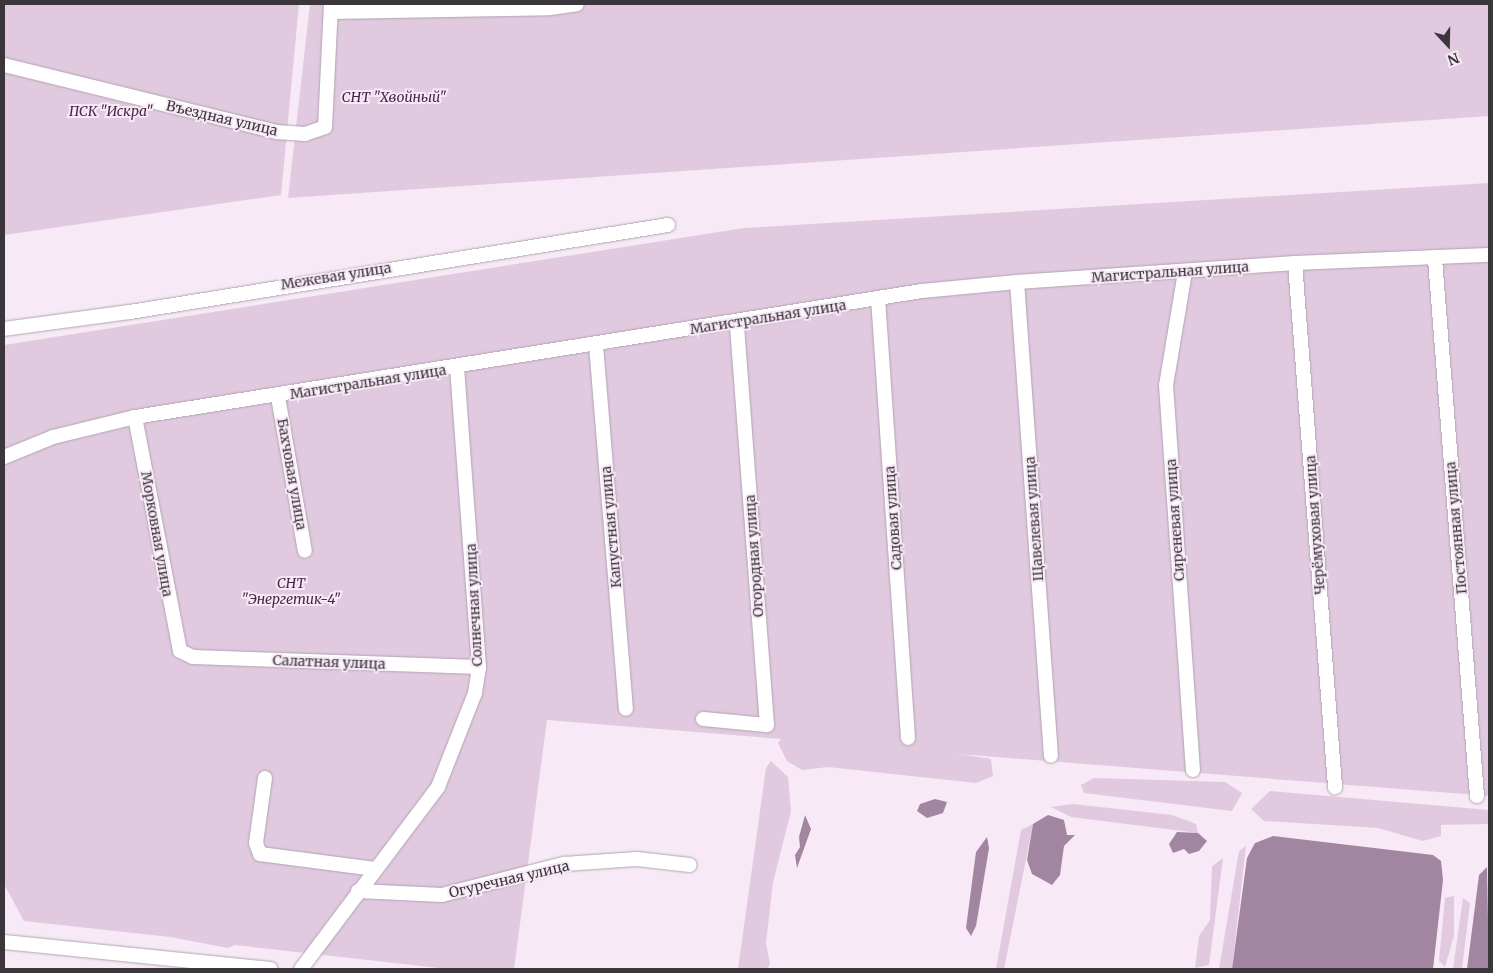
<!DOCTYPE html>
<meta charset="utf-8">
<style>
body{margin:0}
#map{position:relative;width:1493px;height:973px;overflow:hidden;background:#f7e9f6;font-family:Merriweather,serif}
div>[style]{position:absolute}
.green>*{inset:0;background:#e1cae0}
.water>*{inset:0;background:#a285a1}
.roads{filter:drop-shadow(0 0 1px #b1a4b1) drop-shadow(0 0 1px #b1a4b1)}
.street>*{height:14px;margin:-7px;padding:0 7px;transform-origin:7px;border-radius:7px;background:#fff}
span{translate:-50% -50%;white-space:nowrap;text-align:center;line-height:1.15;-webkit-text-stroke:4px #f7e9f6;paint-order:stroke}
.park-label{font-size:14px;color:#4b234a;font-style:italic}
.street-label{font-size:14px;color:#3b363b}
.frame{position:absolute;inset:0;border:5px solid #3b363b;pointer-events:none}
.north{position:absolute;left:1423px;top:20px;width:50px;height:50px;-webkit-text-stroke:4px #f7e9f6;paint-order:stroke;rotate:159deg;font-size:14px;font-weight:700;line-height:20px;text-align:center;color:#3b363b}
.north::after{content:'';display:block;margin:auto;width:18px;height:22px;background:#3b363b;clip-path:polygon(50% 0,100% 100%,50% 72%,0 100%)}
</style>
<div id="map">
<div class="green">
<div style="clip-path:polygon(4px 4px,299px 4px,281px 195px,4px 235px)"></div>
<div style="clip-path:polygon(310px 4px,1489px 4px,1489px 116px,288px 198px)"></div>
<div style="clip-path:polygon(1489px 183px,1489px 796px,959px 754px,991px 759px,993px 776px,976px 783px,828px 767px,802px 770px,787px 761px,778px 743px,781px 739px,547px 720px,514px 969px,448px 969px,235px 945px,228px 948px,170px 937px,24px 921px,4px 884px,4px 345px,744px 228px)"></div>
<div style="clip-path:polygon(771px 761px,788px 777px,791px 811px,773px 882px,766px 943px,770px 964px,767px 969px,738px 969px,766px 768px)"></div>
<div style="clip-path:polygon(1094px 778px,1225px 782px,1242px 793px,1232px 811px,1084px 793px,1081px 785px)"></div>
<div style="clip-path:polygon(1270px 791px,1489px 810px,1489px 824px,1441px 825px,1441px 836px,1423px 841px,1378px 828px,1264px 821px,1251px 809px)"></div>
<div style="clip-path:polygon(1073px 804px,1172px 815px,1196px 824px,1198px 833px,1071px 817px,1051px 807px)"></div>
<div style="clip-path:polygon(1033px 824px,1004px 969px,996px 969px,1021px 830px)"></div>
<div style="clip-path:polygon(1246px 846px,1232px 969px,1219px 969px,1239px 851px)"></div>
<div style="clip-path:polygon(1223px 858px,1209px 965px,1195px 968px,1199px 936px,1210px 920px,1212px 866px)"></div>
<div style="clip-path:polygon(1454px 896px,1454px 935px,1445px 967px,1439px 961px,1445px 898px)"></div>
<div style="clip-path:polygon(1463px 898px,1470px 903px,1462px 969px,1453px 969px)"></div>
</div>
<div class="water">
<div style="clip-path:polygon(935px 799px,947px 802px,943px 813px,927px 818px,917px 811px,920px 804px)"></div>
<div style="clip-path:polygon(805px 815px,811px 829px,797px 868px,795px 855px,800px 847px,799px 837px)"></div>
<div style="clip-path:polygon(1048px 815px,1064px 820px,1067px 835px,1075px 835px,1064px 846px,1060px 875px,1052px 885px,1032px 874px,1027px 860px,1033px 824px)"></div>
<div style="clip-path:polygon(1177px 832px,1198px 833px,1207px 841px,1199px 851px,1189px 854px,1184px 849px,1173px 853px,1169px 844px)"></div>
<div style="clip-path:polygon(1273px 836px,1433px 855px,1441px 861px,1443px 880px,1433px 969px,1232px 969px,1247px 858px,1255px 843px)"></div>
<div style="clip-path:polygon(987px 837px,989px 848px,976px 926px,971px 936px,966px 928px,976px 852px)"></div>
<div style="clip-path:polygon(1487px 867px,1489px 969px,1467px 969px,1479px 875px)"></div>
</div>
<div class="roads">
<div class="street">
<div style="left:331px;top:12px;width:219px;rotate:-1deg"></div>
<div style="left:550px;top:8px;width:27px;rotate:-8deg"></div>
<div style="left:4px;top:65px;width:280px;rotate:13.8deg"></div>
<div style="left:276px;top:132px;width:29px;rotate:4deg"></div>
<div style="left:305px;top:134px;width:21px;rotate:-19deg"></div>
<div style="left:325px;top:127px;width:123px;rotate:-87.2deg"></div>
<div style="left:1435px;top:259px;width:539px;rotate:85.53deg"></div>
<div style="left:1295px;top:263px;width:526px;rotate:85.63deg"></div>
<div style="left:1185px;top:272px;width:115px;rotate:99.5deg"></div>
<div style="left:1166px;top:385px;width:386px;rotate:86deg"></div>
<div style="left:1017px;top:282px;width:475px;rotate:85.9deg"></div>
<div style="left:878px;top:298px;width:441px;rotate:86.1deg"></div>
<div style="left:4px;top:329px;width:127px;rotate:-7.7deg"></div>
<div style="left:130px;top:312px;width:545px;rotate:-9.19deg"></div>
<div style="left:596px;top:345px;width:365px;rotate:85.3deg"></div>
<div style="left:278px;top:397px;width:156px;rotate:80.1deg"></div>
<div style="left:135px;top:417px;width:238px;rotate:79.1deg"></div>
<div style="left:180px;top:651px;width:14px;rotate:25deg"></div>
<div style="left:193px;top:657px;width:286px;rotate:2deg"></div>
<div style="left:4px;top:457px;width:53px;rotate:-22.2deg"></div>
<div style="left:53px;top:437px;width:84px;rotate:-13.7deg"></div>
<div style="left:135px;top:417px;width:797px;rotate:-9.1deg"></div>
<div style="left:922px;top:291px;width:95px;rotate:-5.4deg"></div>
<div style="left:1017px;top:282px;width:279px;rotate:-3.9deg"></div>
<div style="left:1295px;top:263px;width:194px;rotate:-2.4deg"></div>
<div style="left:703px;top:719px;width:64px;rotate:5.4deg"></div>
<div style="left:767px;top:725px;width:404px;rotate:-94.3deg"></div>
<div style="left:265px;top:778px;width:66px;rotate:97.9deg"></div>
<div style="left:256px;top:843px;width:12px;rotate:70deg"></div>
<div style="left:260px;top:854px;width:116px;rotate:7.4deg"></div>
<div style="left:358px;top:891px;width:84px;rotate:2.7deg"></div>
<div style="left:442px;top:895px;width:126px;rotate:-14.3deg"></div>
<div style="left:564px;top:864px;width:73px;rotate:-3.9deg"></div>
<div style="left:637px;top:859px;width:53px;rotate:6.5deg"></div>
<div style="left:4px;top:942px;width:268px;rotate:5.8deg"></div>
<div style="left:301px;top:969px;width:228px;rotate:-53deg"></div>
<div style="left:438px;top:787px;width:101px;rotate:-68.5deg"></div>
<div style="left:475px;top:693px;width:26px;rotate:-81deg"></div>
<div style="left:479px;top:667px;width:300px;rotate:-94.2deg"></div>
</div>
</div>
<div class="park-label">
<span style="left:394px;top:97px">СНТ "Хвойный"</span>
<span style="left:111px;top:111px">ПСК "Искра"</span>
<span style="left:291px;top:591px">СНТ<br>"Энергетик-4"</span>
</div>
<div class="street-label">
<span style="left:222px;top:118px;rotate:13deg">Въездная улица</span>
<span style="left:1170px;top:272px;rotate:-4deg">Магистральная улица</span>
<span style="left:336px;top:276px;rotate:-9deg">Межевая улица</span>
<span style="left:768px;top:317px;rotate:-9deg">Магистральная улица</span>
<span style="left:368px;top:382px;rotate:-9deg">Магистральная улица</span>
<span style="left:292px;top:474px;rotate:80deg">Бахчовая улица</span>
<span style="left:893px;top:518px;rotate:-94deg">Садовая улица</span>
<span style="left:1034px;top:519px;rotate:-94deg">Щавелевая улица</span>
<span style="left:1175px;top:520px;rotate:-94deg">Сиреневая улица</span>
<span style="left:1315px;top:525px;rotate:-94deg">Черёмуховая улица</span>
<span style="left:611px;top:527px;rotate:-95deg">Капустная улица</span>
<span style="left:1456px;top:528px;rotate:-95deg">Постоянная улица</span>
<span style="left:157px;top:534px;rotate:80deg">Морковная улица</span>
<span style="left:754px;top:556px;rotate:-94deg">Огородная улица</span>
<span style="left:474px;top:605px;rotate:-93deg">Солнечная улица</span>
<span style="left:329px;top:662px;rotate:2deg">Салатная улица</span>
<span style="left:509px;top:879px;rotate:-13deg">Огуречная улица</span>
</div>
<div class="frame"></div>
<div class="north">N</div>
</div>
